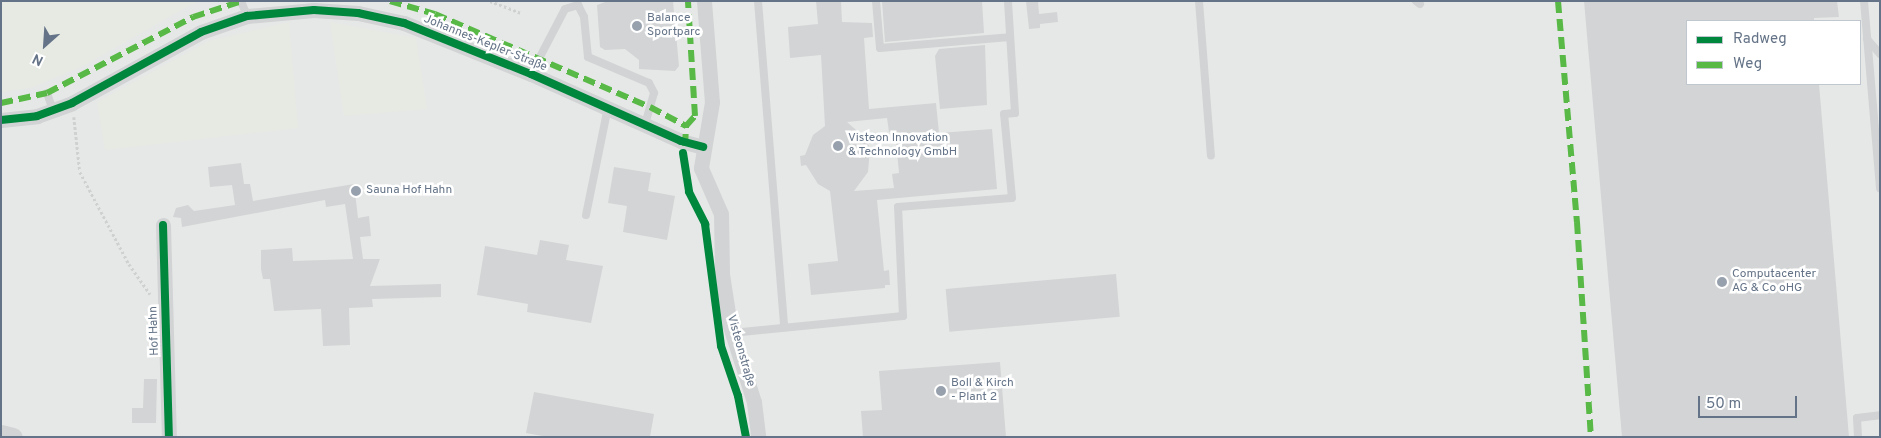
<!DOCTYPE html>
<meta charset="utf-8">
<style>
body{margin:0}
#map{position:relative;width:1881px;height:438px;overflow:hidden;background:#f6f7f5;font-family:Overpass,sans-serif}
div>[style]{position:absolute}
.built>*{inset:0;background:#e6e8e7}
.green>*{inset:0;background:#e6eae3}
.building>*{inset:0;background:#d3d4d5;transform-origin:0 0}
.path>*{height:2.5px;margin-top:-1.25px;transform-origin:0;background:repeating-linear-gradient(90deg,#cfd0d0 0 2.5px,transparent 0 5px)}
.service>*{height:8px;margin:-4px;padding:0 4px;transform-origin:4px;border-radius:4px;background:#d2d3d4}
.minor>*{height:15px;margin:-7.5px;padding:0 7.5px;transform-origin:7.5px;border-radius:7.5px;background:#d2d3d4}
.tertiary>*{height:19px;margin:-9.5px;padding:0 9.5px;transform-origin:9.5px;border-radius:9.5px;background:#d2d3d4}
.quiet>*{height:6px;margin-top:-3px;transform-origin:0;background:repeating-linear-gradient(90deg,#58b947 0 12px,transparent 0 18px)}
.cycleway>*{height:8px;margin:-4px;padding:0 4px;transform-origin:4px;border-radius:4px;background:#00873e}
.dots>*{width:14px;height:14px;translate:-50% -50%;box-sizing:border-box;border:2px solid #fff;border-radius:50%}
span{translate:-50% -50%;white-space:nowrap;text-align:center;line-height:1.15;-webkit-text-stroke:5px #fff;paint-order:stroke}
.poi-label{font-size:12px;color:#647387}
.left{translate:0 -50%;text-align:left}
.street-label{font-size:12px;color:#647387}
.frame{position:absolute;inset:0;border:2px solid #647387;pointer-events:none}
.legend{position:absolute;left:1686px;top:20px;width:175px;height:65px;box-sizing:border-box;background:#fff;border:1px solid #c1c7cf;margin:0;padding:6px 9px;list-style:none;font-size:15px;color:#647387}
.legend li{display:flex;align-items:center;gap:10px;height:25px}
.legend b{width:25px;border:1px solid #c1c7cf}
.north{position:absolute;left:20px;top:20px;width:50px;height:50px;-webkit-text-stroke:4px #fff;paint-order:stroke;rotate:206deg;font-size:14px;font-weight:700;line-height:20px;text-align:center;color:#647387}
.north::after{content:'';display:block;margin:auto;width:18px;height:22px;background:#647387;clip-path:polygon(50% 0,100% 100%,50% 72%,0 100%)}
.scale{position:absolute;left:1698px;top:396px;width:99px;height:22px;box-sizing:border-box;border:2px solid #647387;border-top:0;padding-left:6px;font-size:15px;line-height:18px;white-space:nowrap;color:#647387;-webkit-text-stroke:4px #fff;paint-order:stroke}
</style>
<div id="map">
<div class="built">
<div style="clip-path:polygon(evenodd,1px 1px,1880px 1px,1880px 437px,7px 437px,1px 428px,1px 1px,1687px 21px,1860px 21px,1860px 84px,1687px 84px,1687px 21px)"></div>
</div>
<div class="green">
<div style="clip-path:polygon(1px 1px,202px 1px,190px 5px,83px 66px,30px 88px,1px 92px)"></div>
<div style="clip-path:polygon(289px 22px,298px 128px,105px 150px,97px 102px,209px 41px)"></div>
<div style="clip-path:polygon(330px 22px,416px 38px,427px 109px,344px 116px)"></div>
</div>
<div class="building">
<div style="clip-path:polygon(608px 1px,673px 1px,679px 66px,675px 71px,639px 69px,639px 60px,625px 49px,605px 50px,600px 47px,597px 5px)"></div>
<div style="clip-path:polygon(evenodd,816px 1px,841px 1px,842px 22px,872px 23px,873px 37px,864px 38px,869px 109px,936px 103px,939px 133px,992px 129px,997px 189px,877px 200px,884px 271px,889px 270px,890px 285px,885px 285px,885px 288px,811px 295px,808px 264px,838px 261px,830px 191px,818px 184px,806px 165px,801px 166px,800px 156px,805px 155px,813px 135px,825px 126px,821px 55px,790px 58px,788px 27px,818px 24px,816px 1px,887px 118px,889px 132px,895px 131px,899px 173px,892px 174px,894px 188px,854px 191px,868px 172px,870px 148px,865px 138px,847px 122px,887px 118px)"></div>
<div style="clip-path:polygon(882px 1px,982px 1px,984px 33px,885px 42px)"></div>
<div style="clip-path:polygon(1026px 1px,1038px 1px,1039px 14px,1057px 12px,1058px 22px,1040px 24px,1040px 28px,1029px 29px)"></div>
<div style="clip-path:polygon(1584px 1px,1837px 1px,1839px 17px,1814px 18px,1814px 21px,1687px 21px,1687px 84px,1819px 84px,1849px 437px,1622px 437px)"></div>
<div style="clip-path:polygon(985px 45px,987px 105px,940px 109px,935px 56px,939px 49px)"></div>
<div style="clip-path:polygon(241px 163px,244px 184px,250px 184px,253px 201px,354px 184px,358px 218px,369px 216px,371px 236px,360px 237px,363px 259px,380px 259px,370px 286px,441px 284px,441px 297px,372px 299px,373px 307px,349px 308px,350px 345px,323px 346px,321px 309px,274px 311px,270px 279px,263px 279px,261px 269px,261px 250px,292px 248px,293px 261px,353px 259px,345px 204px,326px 207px,325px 200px,182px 227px,181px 218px,173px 217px,176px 208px,188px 205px,194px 211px,235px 205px,232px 185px,210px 187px,208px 167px)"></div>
<div style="clip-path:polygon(614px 167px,651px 173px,648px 191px,675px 196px,667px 240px,623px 232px,627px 206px,608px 203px)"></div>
<div style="clip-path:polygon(540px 240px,569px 245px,566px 260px,603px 266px,591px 323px,527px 312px,528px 304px,477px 295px,485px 246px,537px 255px)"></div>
<div style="left:1116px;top:274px;width:43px;height:171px;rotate:85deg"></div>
<div style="clip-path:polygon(1000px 362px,1006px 437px,863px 437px,861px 411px,882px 410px,879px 371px)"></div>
<div style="clip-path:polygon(144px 379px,157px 379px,156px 423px,132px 423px,132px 408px,143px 408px)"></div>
<div style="clip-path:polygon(534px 392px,654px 414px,650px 437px,548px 437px,526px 433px)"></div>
</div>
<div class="path">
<div style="left:490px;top:1px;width:33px;rotate:21deg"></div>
<div style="left:74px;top:117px;width:55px;rotate:83.8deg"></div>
<div style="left:80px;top:172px;width:104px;rotate:62deg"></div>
<div style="left:129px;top:264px;width:37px;rotate:55deg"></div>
</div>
<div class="service">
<div style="left:241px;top:1px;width:16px;rotate:68deg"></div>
<div style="left:758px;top:1px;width:327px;rotate:85.4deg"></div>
<div style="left:876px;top:1px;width:47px;rotate:85.1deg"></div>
<div style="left:880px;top:48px;width:130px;rotate:-4.8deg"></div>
<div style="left:1199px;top:1px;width:155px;rotate:85.6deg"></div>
<div style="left:1416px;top:1px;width:5px;rotate:37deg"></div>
<div style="left:1864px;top:1px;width:188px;rotate:85.1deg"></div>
<div style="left:1867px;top:39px;width:20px;rotate:49deg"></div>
<div style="left:531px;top:74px;width:73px;rotate:-62.4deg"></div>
<div style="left:565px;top:9px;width:14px;rotate:-17deg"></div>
<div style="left:578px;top:5px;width:13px;rotate:63deg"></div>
<div style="left:584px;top:17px;width:40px;rotate:84.3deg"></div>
<div style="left:588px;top:57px;width:66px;rotate:23.1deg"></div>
<div style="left:649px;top:83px;width:11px;rotate:63deg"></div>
<div style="left:654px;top:93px;width:32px;rotate:106deg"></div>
<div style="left:47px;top:93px;width:18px;rotate:71deg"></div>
<div style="left:586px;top:215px;width:110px;rotate:-78.5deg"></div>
<div style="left:732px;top:333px;width:172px;rotate:-5.7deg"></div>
<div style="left:903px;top:316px;width:109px;rotate:-92.6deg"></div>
<div style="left:898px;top:207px;width:114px;rotate:-4.5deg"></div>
<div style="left:1012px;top:198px;width:84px;rotate:-95.4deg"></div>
<div style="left:1004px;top:114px;width:11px;rotate:-5deg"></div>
<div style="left:1015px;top:113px;width:112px;rotate:-93.6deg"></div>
<div style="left:1858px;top:437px;width:19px;rotate:-93deg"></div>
<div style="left:1857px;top:418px;width:23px;rotate:-7deg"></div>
</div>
<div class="minor">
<div style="left:704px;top:1px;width:101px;rotate:85.5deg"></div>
<div style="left:712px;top:102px;width:67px;rotate:99.5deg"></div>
<div style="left:701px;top:168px;width:50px;rotate:66.5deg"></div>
<div style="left:721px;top:214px;width:60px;rotate:89deg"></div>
<div style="left:722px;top:274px;width:53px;rotate:81.3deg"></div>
<div style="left:730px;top:326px;width:80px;rotate:72.5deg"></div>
<div style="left:754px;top:402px;width:35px;rotate:83deg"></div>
<div style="left:1px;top:120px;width:36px;rotate:-6deg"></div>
<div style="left:37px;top:116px;width:37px;rotate:-20deg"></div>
<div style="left:72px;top:103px;width:147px;rotate:-28.8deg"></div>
<div style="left:201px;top:32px;width:49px;rotate:-19.2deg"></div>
<div style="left:247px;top:16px;width:67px;rotate:-5.1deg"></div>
<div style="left:314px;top:10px;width:44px;rotate:3.9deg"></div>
<div style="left:358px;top:13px;width:47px;rotate:12.3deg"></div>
<div style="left:404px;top:23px;width:137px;rotate:21.9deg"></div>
<div style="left:531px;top:74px;width:164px;rotate:24.1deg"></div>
<div style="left:681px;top:141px;width:23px;rotate:15deg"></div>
<div style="left:163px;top:225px;width:212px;rotate:88.4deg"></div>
</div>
<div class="tertiary">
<div style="left:1px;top:434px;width:12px;rotate:14deg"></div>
</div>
<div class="quiet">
<div style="left:390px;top:1px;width:47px;rotate:16.1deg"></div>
<div style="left:435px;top:14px;width:234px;rotate:23.4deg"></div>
<div style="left:650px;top:107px;width:41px;rotate:27.8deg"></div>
<div style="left:1558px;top:1px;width:222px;rotate:85.1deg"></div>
<div style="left:1577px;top:222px;width:215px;rotate:86.3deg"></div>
<div style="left:1px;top:103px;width:47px;rotate:-12.3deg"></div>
<div style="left:47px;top:93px;width:165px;rotate:-27.5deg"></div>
<div style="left:193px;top:17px;width:52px;rotate:-18.1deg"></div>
<div style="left:685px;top:146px;width:20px;rotate:-87deg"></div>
<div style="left:686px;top:126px;width:13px;rotate:-48deg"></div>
<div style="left:695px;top:116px;width:115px;rotate:-93.5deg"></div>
</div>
<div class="cycleway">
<div style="left:1px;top:120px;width:36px;rotate:-6deg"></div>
<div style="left:37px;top:116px;width:37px;rotate:-20deg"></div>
<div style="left:72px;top:103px;width:147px;rotate:-28.8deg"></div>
<div style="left:201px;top:32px;width:49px;rotate:-19.2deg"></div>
<div style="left:247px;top:16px;width:67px;rotate:-5.1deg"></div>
<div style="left:314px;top:10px;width:44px;rotate:3.9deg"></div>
<div style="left:358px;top:13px;width:47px;rotate:12.3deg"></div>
<div style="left:404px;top:23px;width:137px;rotate:21.9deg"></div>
<div style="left:531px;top:74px;width:164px;rotate:24.1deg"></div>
<div style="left:681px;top:141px;width:23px;rotate:15deg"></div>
<div style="left:683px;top:153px;width:39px;rotate:81deg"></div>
<div style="left:689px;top:192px;width:36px;rotate:63deg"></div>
<div style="left:705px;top:224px;width:123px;rotate:82.5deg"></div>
<div style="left:721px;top:346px;width:53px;rotate:71.2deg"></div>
<div style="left:738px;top:396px;width:42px;rotate:79deg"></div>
<div style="left:163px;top:225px;width:212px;rotate:88.4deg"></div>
</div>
<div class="dots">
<div style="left:637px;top:26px;background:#97a1ae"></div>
<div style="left:838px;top:146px;background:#97a1ae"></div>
<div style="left:356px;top:191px;background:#97a1ae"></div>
<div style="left:1722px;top:282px;background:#97a1ae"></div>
<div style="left:941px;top:391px;background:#97a1ae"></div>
</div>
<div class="poi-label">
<span class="left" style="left:647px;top:26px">Balance<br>Sportparc</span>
<span class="left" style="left:848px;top:146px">Visteon Innovation<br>&amp; Technology GmbH</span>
<span class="left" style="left:366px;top:191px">Sauna Hof Hahn</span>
<span class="left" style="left:1732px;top:282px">Computacenter<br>AG &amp; Co oHG</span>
<span class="left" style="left:951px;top:391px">Boll &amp; Kirch<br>- Plant 2</span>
</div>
<div class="street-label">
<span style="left:485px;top:44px;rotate:22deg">Johannes-Kepler-Straße</span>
<span style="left:155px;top:331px;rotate:-92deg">Hof Hahn</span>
<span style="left:740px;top:351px;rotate:74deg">Visteonstraße</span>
</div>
<div class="frame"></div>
<ul class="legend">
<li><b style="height:6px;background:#00873e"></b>Radweg</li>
<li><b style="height:6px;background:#58b947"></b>Weg</li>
</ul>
<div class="north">N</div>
<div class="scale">50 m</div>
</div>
